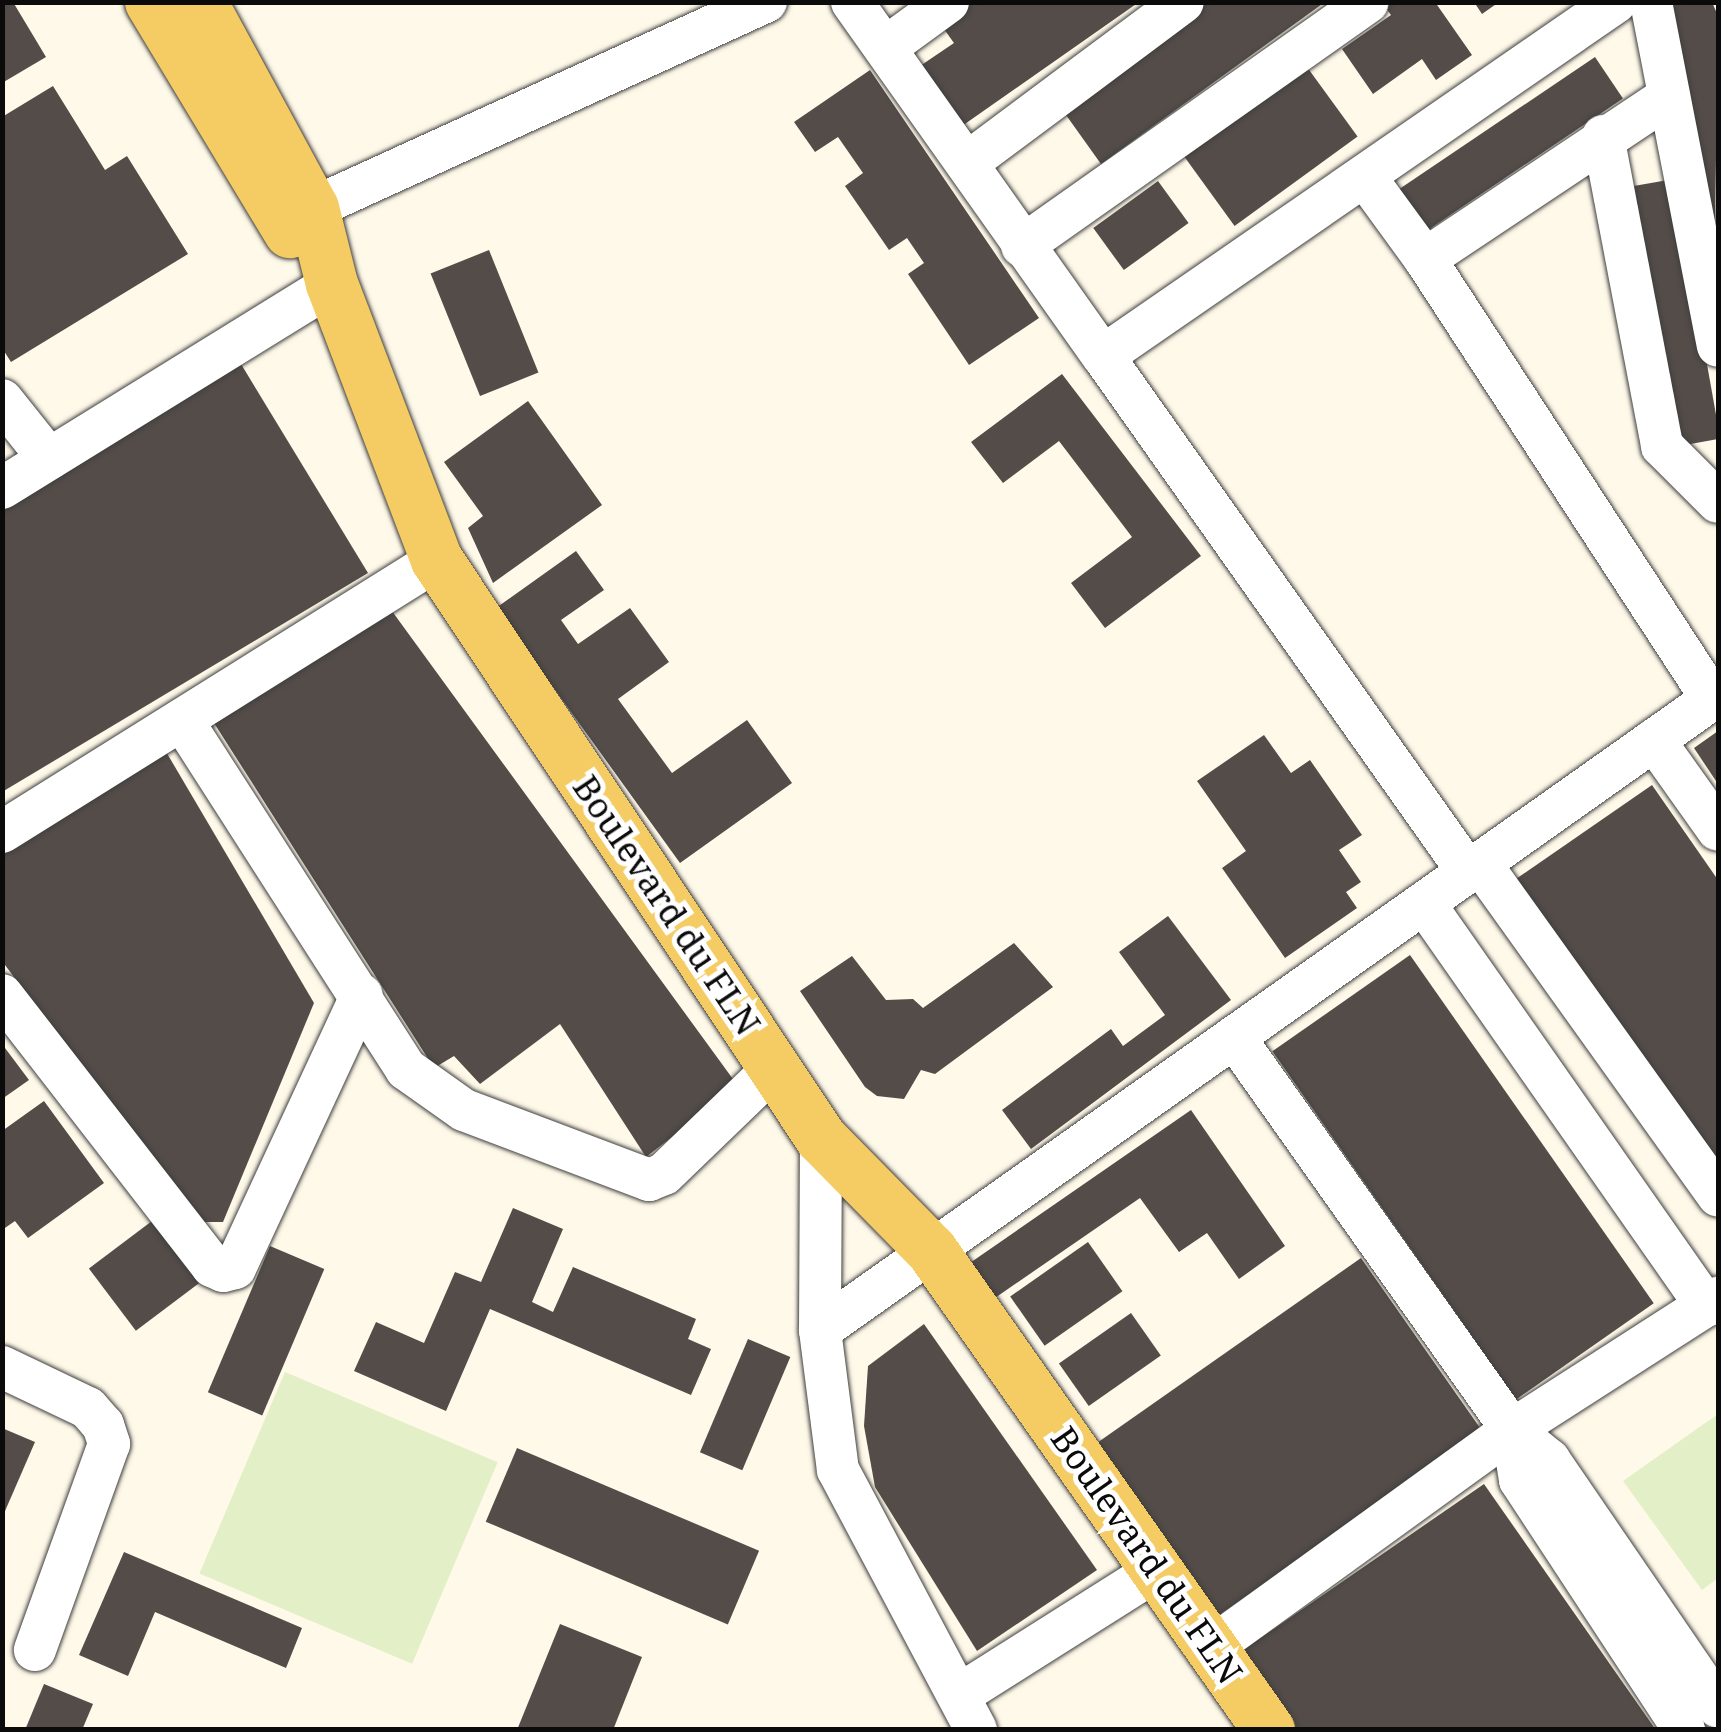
<!DOCTYPE html>
<style>
body{margin:0}
#map{position:relative;width:1721px;height:1732px;overflow:hidden;background:#fff9e9;font-family:"Noto Serif",serif}
div>[style]{position:absolute}
.pitch>*{inset:0;background:#e3efc6;transform-origin:0 0}
.building>*{inset:0;background:#534c48;transform-origin:0 0}
.roads{filter:drop-shadow(0 0 2px #3e3e3e) drop-shadow(0 0 2px #3e3e3e)}
.minor>*{height:42px;margin:-21px;padding:0 21px;transform-origin:21px;border-radius:21px;background:#fff}
.major>*{height:52px;margin:-26px;padding:0 26px;transform-origin:26px;border-radius:26px;background:#f5cb63}
span{translate:-50% -50%;white-space:nowrap;text-align:center;line-height:1.15;-webkit-text-stroke:10px #fff;paint-order:stroke}
.street-label{font-size:35px;color:#0b0b0b}
.frame{position:absolute;inset:0;border:5px solid #0b0b0b;pointer-events:none}
</style>
<div id="map">
<div class="pitch">
<div style="left:285px;top:1372px;width:231px;height:219px;rotate:23deg"></div>
<div style="clip-path:polygon(1718px 1414px,1718px 1578px,1702px 1590px,1623px 1481px)"></div>
</div>
<div class="building">
<div style="clip-path:polygon(2px 2px,13px 2px,46px 57px,2px 83px)"></div>
<div style="clip-path:polygon(957px 2px,1139px 2px,962px 126px,920px 66px,954px 43px,936px 18px)"></div>
<div style="clip-path:polygon(1207px 2px,1325px 2px,1101px 164px,1061px 108px)"></div>
<div style="clip-path:polygon(1392px 2px,1435px 2px,1472px 55px,1436px 80px,1422px 59px,1373px 94px,1342px 49px,1391px 15px,1385px 7px)"></div>
<div style="clip-path:polygon(1474px 2px,1499px 2px,1482px 14px)"></div>
<div style="clip-path:polygon(1669px 2px,1712px 2px,1718px 16px,1715px 231px)"></div>
<div style="left:1595px;top:57px;width:50px;height:240px;rotate:56deg"></div>
<div style="left:1307px;top:67px;width:86px;height:152px;rotate:54deg"></div>
<div style="clip-path:polygon(870px 70px,1039px 318px,969px 365px,908px 274px,924px 263px,907px 238px,889px 250px,845px 186px,863px 173px,838px 137px,815px 152px,794px 122px)"></div>
<div style="clip-path:polygon(53px 86px,105px 170px,127px 156px,188px 254px,11px 362px,2px 348px,2px 117px)"></div>
<div style="clip-path:polygon(1674px 179px,1718px 426px,1718px 439px,1674px 447px,1628px 187px)"></div>
<div style="left:1158px;top:181px;width:52px;height:80px;rotate:54deg"></div>
<div style="left:489px;top:250px;width:132px;height:63px;rotate:68deg"></div>
<div style="clip-path:polygon(241px 364px,368px 573px,2px 792px,2px 507px)"></div>
<div style="clip-path:polygon(1062px 374px,1201px 556px,1105px 628px,1071px 583px,1132px 537px,1059px 441px,1003px 483px,971px 442px)"></div>
<div style="clip-path:polygon(528px 401px,602px 505px,493px 583px,468px 528px,483px 516px,444px 462px)"></div>
<div style="clip-path:polygon(576px 551px,604px 590px,561px 620px,578px 644px,630px 608px,669px 662px,618px 699px,672px 773px,747px 720px,792px 783px,680px 863px,496px 608px)"></div>
<div style="clip-path:polygon(389px 607px,738px 1086px,646px 1157px,560px 1024px,480px 1084px,454px 1056px,434px 1068px,214px 723px)"></div>
<div style="clip-path:polygon(1718px 731px,1718px 784px,1694px 748px)"></div>
<div style="clip-path:polygon(1264px 735px,1291px 773px,1310px 760px,1362px 835px,1339px 850px,1361px 882px,1346px 892px,1357px 908px,1285px 958px,1222px 868px,1246px 851px,1197px 781px)"></div>
<div style="clip-path:polygon(165px 750px,314px 1003px,223px 1222px,198px 1222px,2px 961px,2px 852px)"></div>
<div style="clip-path:polygon(1652px 785px,1718px 880px,1718px 1175px,1513px 881px)"></div>
<div style="clip-path:polygon(1168px 916px,1231px 1000px,1031px 1149px,1002px 1110px,1111px 1029px,1123px 1046px,1165px 1015px,1119px 952px)"></div>
<div style="clip-path:polygon(1014px 943px,1053px 987px,935px 1074px,921px 1070px,904px 1099px,877px 1096px,865px 1087px,800px 991px,852px 956px,886px 1000px,913px 999px,923px 1008px)"></div>
<div style="left:1410px;top:955px;width:425px;height:168px;rotate:55deg"></div>
<div style="clip-path:polygon(2px 1044px,29px 1080px,2px 1099px)"></div>
<div style="clip-path:polygon(44px 1101px,104px 1183px,28px 1238px,15px 1221px,2px 1230px,2px 1131px)"></div>
<div style="clip-path:polygon(1191px 1110px,1285px 1246px,1239px 1279px,1207px 1233px,1179px 1252px,1140px 1198px,992px 1300px,967px 1265px)"></div>
<div style="clip-path:polygon(513px 1208px,563px 1229px,532px 1302px,553px 1312px,573px 1267px,696px 1319px,688px 1339px,711px 1349px,691px 1395px,490px 1309px,446px 1411px,354px 1371px,376px 1322px,424px 1343px,455px 1272px,481px 1282px)"></div>
<div style="left:152px;top:1221px;width:78px;height:79px;rotate:53deg"></div>
<div style="left:1088px;top:1242px;width:60px;height:95px;rotate:55deg"></div>
<div style="left:270px;top:1246px;width:59px;height:159px;rotate:23deg"></div>
<div style="left:1361px;top:1258px;width:211px;height:325px;rotate:55deg"></div>
<div style="left:1131px;top:1313px;width:52px;height:88px;rotate:55deg"></div>
<div style="clip-path:polygon(924px 1324px,1097px 1570px,977px 1651px,875px 1487px,864px 1426px,868px 1366px)"></div>
<div style="left:748px;top:1339px;width:46px;height:123px;rotate:23deg"></div>
<div style="clip-path:polygon(2px 1428px,35px 1442px,2px 1518px)"></div>
<div style="left:517px;top:1448px;width:263px;height:80px;rotate:23deg"></div>
<div style="clip-path:polygon(1484px 1484px,1656px 1730px,1284px 1730px,1233px 1657px)"></div>
<div style="clip-path:polygon(124px 1552px,302px 1628px,286px 1668px,155px 1612px,128px 1676px,79px 1655px)"></div>
<div style="clip-path:polygon(560px 1624px,642px 1657px,613px 1730px,517px 1730px)"></div>
<div style="clip-path:polygon(44px 1684px,93px 1704px,82px 1730px,25px 1730px)"></div>
</div>
<div class="roads">
<div class="minor">
<div style="left:852px;top:2px;width:434px;rotate:54.7deg"></div>
<div style="left:1103px;top:356px;width:623px;rotate:-34.61deg"></div>
<div style="left:1651px;top:2px;width:350px;rotate:79deg"></div>
<div style="left:885px;top:48px;width:78px;rotate:-36.1deg"></div>
<div style="left:1603px;top:136px;width:316px;rotate:79.2deg"></div>
<div style="left:1662px;top:446px;width:79px;rotate:45deg"></div>
<div style="left:967px;top:163px;width:269px;rotate:-36.7deg"></div>
<div style="left:1366px;top:178px;width:100px;rotate:53.9deg"></div>
<div style="left:1425px;top:259px;width:293px;rotate:-33.7deg"></div>
<div style="left:313px;top:208px;width:498px;rotate:-24.5deg"></div>
<div style="left:1022px;top:246px;width:423px;rotate:-35.2deg"></div>
<div style="left:1425px;top:259px;width:525px;rotate:56.88deg"></div>
<div style="left:1103px;top:356px;width:632px;rotate:54.73deg"></div>
<div style="left:2px;top:400px;width:75px;rotate:51.5deg"></div>
<div style="left:2px;top:488px;width:388px;rotate:-31.7deg"></div>
<div style="left:182px;top:720px;width:415px;rotate:57.3deg"></div>
<div style="left:406px;top:1069px;width:71px;rotate:35.3deg"></div>
<div style="left:464px;top:1110px;width:198px;rotate:20.7deg"></div>
<div style="left:649px;top:1180px;width:16px;rotate:-22deg"></div>
<div style="left:664px;top:1174px;width:154px;rotate:-43.9deg"></div>
<div style="left:1654px;top:740px;width:110px;rotate:54.6deg"></div>
<div style="left:2px;top:832px;width:513px;rotate:-32.02deg"></div>
<div style="left:1480px;top:863px;width:409px;rotate:54.4deg"></div>
<div style="left:1424px;top:903px;width:492px;rotate:55deg"></div>
<div style="left:2px;top:995px;width:343px;rotate:52.2deg"></div>
<div style="left:212px;top:1266px;width:12px;rotate:24deg"></div>
<div style="left:223px;top:1271px;width:12px;rotate:-14deg"></div>
<div style="left:235px;top:1268px;width:301px;rotate:-65.1deg"></div>
<div style="left:1234px;top:1037px;width:481px;rotate:54.7deg"></div>
<div style="left:1512px;top:1430px;width:48px;rotate:39deg"></div>
<div style="left:1549px;top:1460px;width:299px;rotate:55.6deg"></div>
<div style="left:821px;top:1138px;width:192px;rotate:90.3deg"></div>
<div style="left:820px;top:1330px;width:141px;rotate:82.7deg"></div>
<div style="left:838px;top:1470px;width:294px;rotate:62deg"></div>
<div style="left:820px;top:1330px;width:1100px;rotate:-35.27deg"></div>
<div style="left:2px;top:1367px;width:95px;rotate:25.5deg"></div>
<div style="left:88px;top:1408px;width:23px;rotate:49deg"></div>
<div style="left:103px;top:1425px;width:20px;rotate:72deg"></div>
<div style="left:109px;top:1444px;width:219px;rotate:109.8deg"></div>
<div style="left:1512px;top:1430px;width:51px;rotate:80.9deg"></div>
<div style="left:1520px;top:1480px;width:299px;rotate:56.7deg"></div>
<div style="left:1212px;top:1647px;width:370px;rotate:-35.9deg"></div>
<div style="left:1512px;top:1430px;width:245px;rotate:-32.7deg"></div>
<div style="left:959px;top:1695px;width:236px;rotate:-32.3deg"></div>
</div>
<div class="major">
<div style="left:151px;top:2px;width:269px;rotate:58.9deg"></div>
<div style="left:201px;top:2px;width:234px;rotate:61.5deg"></div>
<div style="left:313px;top:208px;width:78px;rotate:76deg"></div>
<div style="left:332px;top:284px;width:295px;rotate:69.2deg"></div>
<div style="left:437px;top:560px;width:694px;rotate:56.4deg"></div>
<div style="left:821px;top:1138px;width:158px;rotate:45.5deg"></div>
<div style="left:932px;top:1251px;width:586px;rotate:54.87deg"></div>
</div>
</div>
<div class="street-label">
<span style="left:667px;top:905px;rotate:56deg">Boulevard du FLN</span>
<span style="left:1147px;top:1555px;rotate:55deg">Boulevard du FLN</span>
</div>
<div class="frame"></div>
</div>
